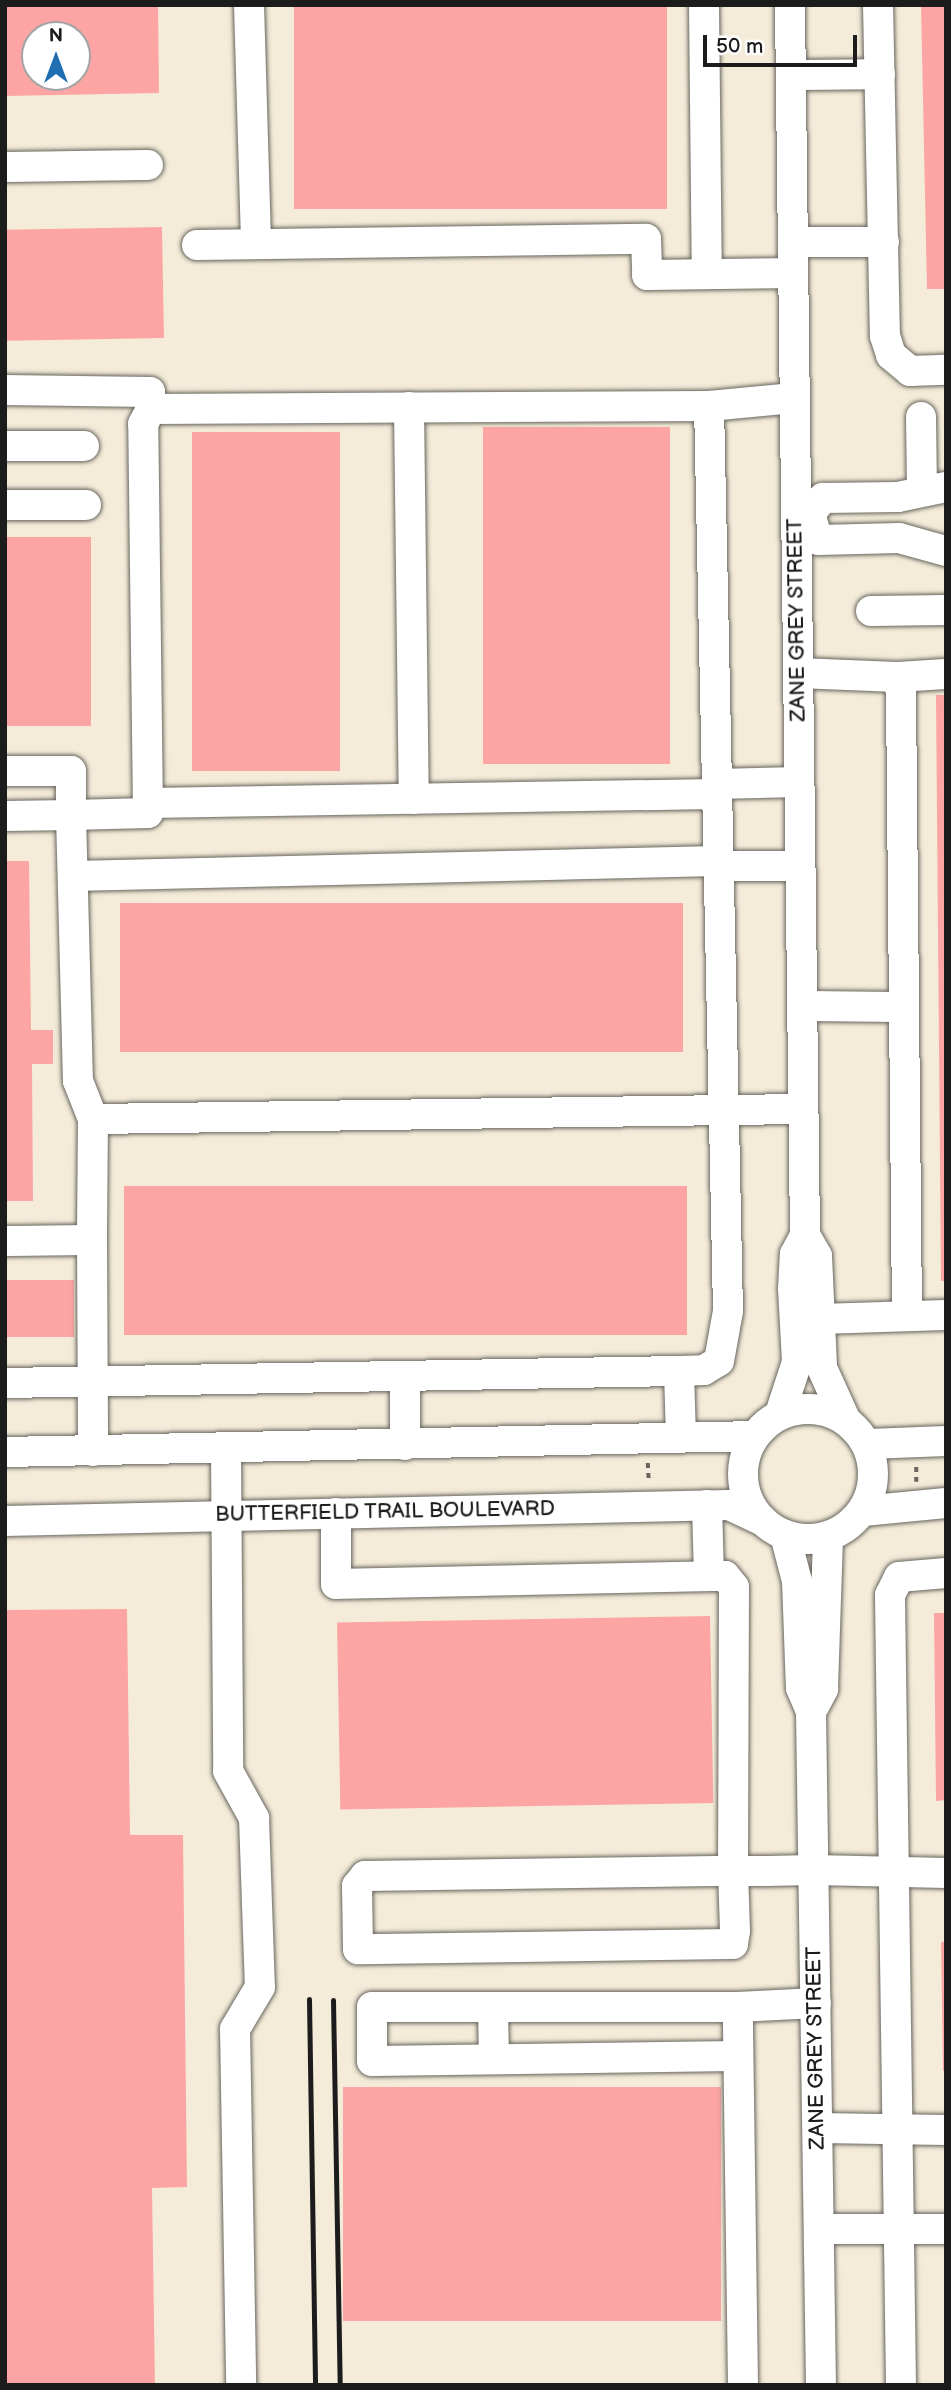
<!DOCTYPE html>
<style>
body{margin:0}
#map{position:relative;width:951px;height:2390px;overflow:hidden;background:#f4ecd9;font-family:"Balsamiq Sans",sans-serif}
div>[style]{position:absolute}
.building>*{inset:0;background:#fca5a4;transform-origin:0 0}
.path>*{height:3.5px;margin-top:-1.75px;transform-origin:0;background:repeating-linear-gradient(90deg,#68655e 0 5px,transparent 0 10px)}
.roads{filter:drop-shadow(0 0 2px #68655e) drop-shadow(0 0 2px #68655e)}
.minor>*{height:30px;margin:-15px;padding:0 15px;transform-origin:15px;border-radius:15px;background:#fff}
.minor>.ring{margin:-15px;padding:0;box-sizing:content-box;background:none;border:30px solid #fff;border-radius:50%}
.rail>*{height:5px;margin:-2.5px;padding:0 2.5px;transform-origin:2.5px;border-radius:2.5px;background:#1c1c1c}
span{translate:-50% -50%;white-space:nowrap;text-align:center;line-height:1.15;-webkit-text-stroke:7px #fff;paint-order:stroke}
.street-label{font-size:21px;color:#1c1c1c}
.frame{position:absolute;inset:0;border:7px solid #1c1c1c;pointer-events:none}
.north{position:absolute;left:21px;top:21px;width:70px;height:70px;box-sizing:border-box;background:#fff;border:2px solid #a4a4a4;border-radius:50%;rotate:0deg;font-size:19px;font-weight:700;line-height:28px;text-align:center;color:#1c1c1c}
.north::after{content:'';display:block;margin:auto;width:24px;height:32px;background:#1f6fb2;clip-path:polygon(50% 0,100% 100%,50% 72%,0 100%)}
.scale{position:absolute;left:703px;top:35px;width:154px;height:32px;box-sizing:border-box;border:4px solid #1c1c1c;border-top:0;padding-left:9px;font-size:21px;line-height:24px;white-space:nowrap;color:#1c1c1c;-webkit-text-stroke:5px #fff;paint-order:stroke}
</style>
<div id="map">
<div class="building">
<div style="clip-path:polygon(evenodd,5px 5px,158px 5px,159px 93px,5px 96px,5px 5px,35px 35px,77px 35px,77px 77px,35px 77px,35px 35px)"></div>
<div style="left:294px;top:5px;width:373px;height:204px"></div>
<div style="clip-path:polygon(921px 5px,946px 5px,946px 289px,927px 289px)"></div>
<div style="left:162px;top:227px;width:111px;height:157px;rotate:89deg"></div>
<div style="left:670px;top:427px;width:337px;height:187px;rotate:90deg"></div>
<div style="left:340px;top:432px;width:339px;height:148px;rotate:90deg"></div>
<div style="left:5px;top:537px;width:86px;height:189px"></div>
<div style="clip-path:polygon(936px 695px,946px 695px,946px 1281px,941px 1281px)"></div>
<div style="clip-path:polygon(5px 861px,29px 861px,31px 1030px,53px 1030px,53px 1064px,32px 1064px,33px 1201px,5px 1201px)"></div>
<div style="left:683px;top:903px;width:149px;height:563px;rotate:90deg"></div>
<div style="left:687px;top:1186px;width:149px;height:563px;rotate:90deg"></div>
<div style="left:5px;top:1280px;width:69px;height:57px"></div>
<div style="clip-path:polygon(127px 1609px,130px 1835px,183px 1835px,187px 2187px,152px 2188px,155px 2385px,5px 2385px,5px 1610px)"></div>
<div style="clip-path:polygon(934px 1613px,946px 1613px,946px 1800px,936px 1801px)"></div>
<div style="left:710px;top:1616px;width:187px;height:373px;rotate:89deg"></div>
<div style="clip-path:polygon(941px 1942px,946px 1942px,946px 2071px,943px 2071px)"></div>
<div style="left:721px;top:2087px;width:234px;height:378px;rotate:90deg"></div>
</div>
<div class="path">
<div style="left:648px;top:1463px;width:20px;rotate:87deg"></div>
<div style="left:916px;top:1482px;width:17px;rotate:-90deg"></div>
</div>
<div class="roads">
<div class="minor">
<div style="left:249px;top:5px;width:239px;rotate:88.3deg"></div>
<div style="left:704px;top:5px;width:268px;rotate:89.4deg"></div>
<div style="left:878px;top:5px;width:331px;rotate:88.8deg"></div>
<div style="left:885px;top:336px;width:20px;rotate:72deg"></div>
<div style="left:891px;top:355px;width:25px;rotate:40deg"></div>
<div style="left:910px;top:371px;width:36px;rotate:-2deg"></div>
<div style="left:791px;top:75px;width:89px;rotate:-0.6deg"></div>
<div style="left:5px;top:167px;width:143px;rotate:-0.8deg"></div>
<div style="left:793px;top:242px;width:91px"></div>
<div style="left:197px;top:245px;width:449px;rotate:-0.8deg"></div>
<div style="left:646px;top:239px;width:36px;rotate:88deg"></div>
<div style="left:647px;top:275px;width:146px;rotate:-0.8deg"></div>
<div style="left:5px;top:390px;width:145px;rotate:0.8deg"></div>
<div style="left:150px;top:392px;width:17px;rotate:87deg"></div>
<div style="left:151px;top:409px;width:558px;rotate:-0.31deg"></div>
<div style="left:709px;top:406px;width:85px;rotate:-5.4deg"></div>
<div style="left:409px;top:407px;width:392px;rotate:89.3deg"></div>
<div style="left:921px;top:417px;width:70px;rotate:89.2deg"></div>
<div style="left:5px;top:446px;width:79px"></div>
<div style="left:5px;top:505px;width:81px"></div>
<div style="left:810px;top:514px;width:27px;rotate:73deg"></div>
<div style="left:818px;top:540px;width:81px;rotate:-1.4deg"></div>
<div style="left:899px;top:538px;width:49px;rotate:15.5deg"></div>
<div style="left:810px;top:514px;width:21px;rotate:-51deg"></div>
<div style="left:823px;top:498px;width:75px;rotate:-0.8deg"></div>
<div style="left:898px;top:497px;width:49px;rotate:-11.8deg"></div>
<div style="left:871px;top:611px;width:75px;rotate:-0.8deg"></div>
<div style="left:798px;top:673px;width:99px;rotate:2.3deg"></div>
<div style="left:897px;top:677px;width:16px;rotate:75deg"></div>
<div style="left:901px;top:692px;width:624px;rotate:89.45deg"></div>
<div style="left:897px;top:677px;width:49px;rotate:-3.5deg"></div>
<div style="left:5px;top:771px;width:66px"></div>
<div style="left:71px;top:771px;width:44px;rotate:90deg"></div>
<div style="left:71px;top:815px;width:77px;rotate:-1.5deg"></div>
<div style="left:148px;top:813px;width:389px;rotate:-90.7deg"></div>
<div style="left:143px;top:424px;width:17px;rotate:-62deg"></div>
<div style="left:716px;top:784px;width:83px;rotate:-1.4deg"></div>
<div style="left:148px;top:803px;width:568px;rotate:-0.91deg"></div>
<div style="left:5px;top:816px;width:66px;rotate:-0.9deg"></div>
<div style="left:71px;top:815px;width:266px;rotate:88.5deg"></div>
<div style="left:78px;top:1081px;width:41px;rotate:68.5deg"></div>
<div style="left:93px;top:1119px;width:121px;rotate:90.5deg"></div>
<div style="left:717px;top:866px;width:83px"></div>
<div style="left:73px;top:876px;width:644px;rotate:-1.33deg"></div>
<div style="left:802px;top:1006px;width:102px;rotate:0.6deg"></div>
<div style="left:93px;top:1119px;width:710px;rotate:-0.81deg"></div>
<div style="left:805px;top:1235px;width:24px;rotate:60deg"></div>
<div style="left:817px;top:1256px;width:112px;rotate:87.4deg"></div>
<div style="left:822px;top:1368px;width:56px;rotate:65.7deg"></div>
<div style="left:5px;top:1241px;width:87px;rotate:-0.7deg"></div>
<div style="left:92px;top:1240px;width:211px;rotate:89.7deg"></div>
<div style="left:819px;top:1319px;width:127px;rotate:-1.8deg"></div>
<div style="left:679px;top:1371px;width:25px;rotate:-2deg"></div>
<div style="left:704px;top:1370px;width:17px;rotate:-31deg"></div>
<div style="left:719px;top:1361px;width:51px;rotate:-79.8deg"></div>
<div style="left:728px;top:1311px;width:905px;rotate:-91.2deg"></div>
<div style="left:405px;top:1376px;width:69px;rotate:90deg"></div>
<div style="left:5px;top:1383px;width:674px;rotate:-1.02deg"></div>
<div style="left:679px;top:1371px;width:67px;rotate:88.3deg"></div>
<div class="ring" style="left:743px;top:1409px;width:100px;height:100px"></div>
<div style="left:780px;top:1414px;width:55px;rotate:-71.9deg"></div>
<div style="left:797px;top:1362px;width:73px;rotate:-93.1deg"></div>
<div style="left:793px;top:1289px;width:35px;rotate:-87deg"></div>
<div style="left:795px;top:1254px;width:21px;rotate:-62deg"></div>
<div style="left:805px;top:1235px;width:1230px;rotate:-90.7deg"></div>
<div style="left:868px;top:1444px;width:78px;rotate:-2.2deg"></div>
<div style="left:226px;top:1449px;width:322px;rotate:89.6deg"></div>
<div style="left:228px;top:1771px;width:54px;rotate:61deg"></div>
<div style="left:254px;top:1818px;width:169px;rotate:88deg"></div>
<div style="left:260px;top:1987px;width:49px;rotate:120.8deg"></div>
<div style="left:235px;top:2029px;width:356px;rotate:89deg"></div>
<div style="left:5px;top:1452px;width:749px;rotate:-1.22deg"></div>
<div style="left:707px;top:1505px;width:71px;rotate:88.4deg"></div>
<div style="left:709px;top:1576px;width:16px"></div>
<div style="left:725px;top:1576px;width:14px;rotate:51deg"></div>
<div style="left:734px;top:1587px;width:284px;rotate:90.2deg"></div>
<div style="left:733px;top:1871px;width:60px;rotate:88.1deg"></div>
<div style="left:735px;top:1931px;width:13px;rotate:99deg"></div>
<div style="left:733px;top:1944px;width:375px;rotate:179.2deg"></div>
<div style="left:358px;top:1949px;width:63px;rotate:-90.9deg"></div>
<div style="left:357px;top:1886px;width:13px;rotate:-51deg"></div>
<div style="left:365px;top:1876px;width:368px;rotate:-0.8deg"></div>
<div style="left:733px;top:1871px;width:34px"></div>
<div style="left:767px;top:1871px;width:46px;rotate:-1.2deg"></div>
<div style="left:813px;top:1870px;width:133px;rotate:1.3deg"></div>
<div style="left:863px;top:1511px;width:83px;rotate:-5.5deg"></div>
<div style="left:336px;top:1513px;width:71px;rotate:90deg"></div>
<div style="left:336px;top:1584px;width:373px;rotate:-1.2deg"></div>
<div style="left:5px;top:1521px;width:724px;rotate:-1.27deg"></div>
<div style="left:729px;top:1505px;width:35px;rotate:25deg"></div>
<div style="left:785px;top:1535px;width:48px;rotate:75.4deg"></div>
<div style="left:797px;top:1581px;width:107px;rotate:87.9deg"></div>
<div style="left:801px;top:1688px;width:26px;rotate:67deg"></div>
<div style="left:811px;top:1712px;width:673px;rotate:89.15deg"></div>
<div style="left:811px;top:1712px;width:26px;rotate:-62deg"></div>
<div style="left:823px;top:1689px;width:153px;rotate:-88.1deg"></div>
<div style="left:493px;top:2007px;width:52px;rotate:88.9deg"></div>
<div style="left:738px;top:2007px;width:366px;rotate:180deg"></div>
<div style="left:372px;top:2007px;width:54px;rotate:90deg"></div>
<div style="left:372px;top:2061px;width:366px;rotate:-0.8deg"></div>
<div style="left:818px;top:2128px;width:128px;rotate:0.9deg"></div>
<div style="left:819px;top:2229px;width:127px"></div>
<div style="left:743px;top:2385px;width:378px;rotate:-90.8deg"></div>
<div style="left:738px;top:2007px;width:78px;rotate:-2.9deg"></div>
<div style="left:901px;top:2385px;width:790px;rotate:-90.8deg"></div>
<div style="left:890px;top:1595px;width:20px;rotate:-63deg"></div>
<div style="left:899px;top:1577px;width:47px;rotate:-4.9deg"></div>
</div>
</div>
<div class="rail">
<div style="left:309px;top:1999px;width:386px;rotate:89.1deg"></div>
<div style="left:333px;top:2000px;width:385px;rotate:89deg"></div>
</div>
<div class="street-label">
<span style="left:797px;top:620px;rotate:-91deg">ZANE GREY STREET</span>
<span style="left:385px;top:1512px;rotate:-1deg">BUTTERFIELD TRAIL BOULEVARD</span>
<span style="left:816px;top:2048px;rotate:-91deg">ZANE GREY STREET</span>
</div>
<div class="frame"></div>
<div class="north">N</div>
<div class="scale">50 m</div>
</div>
